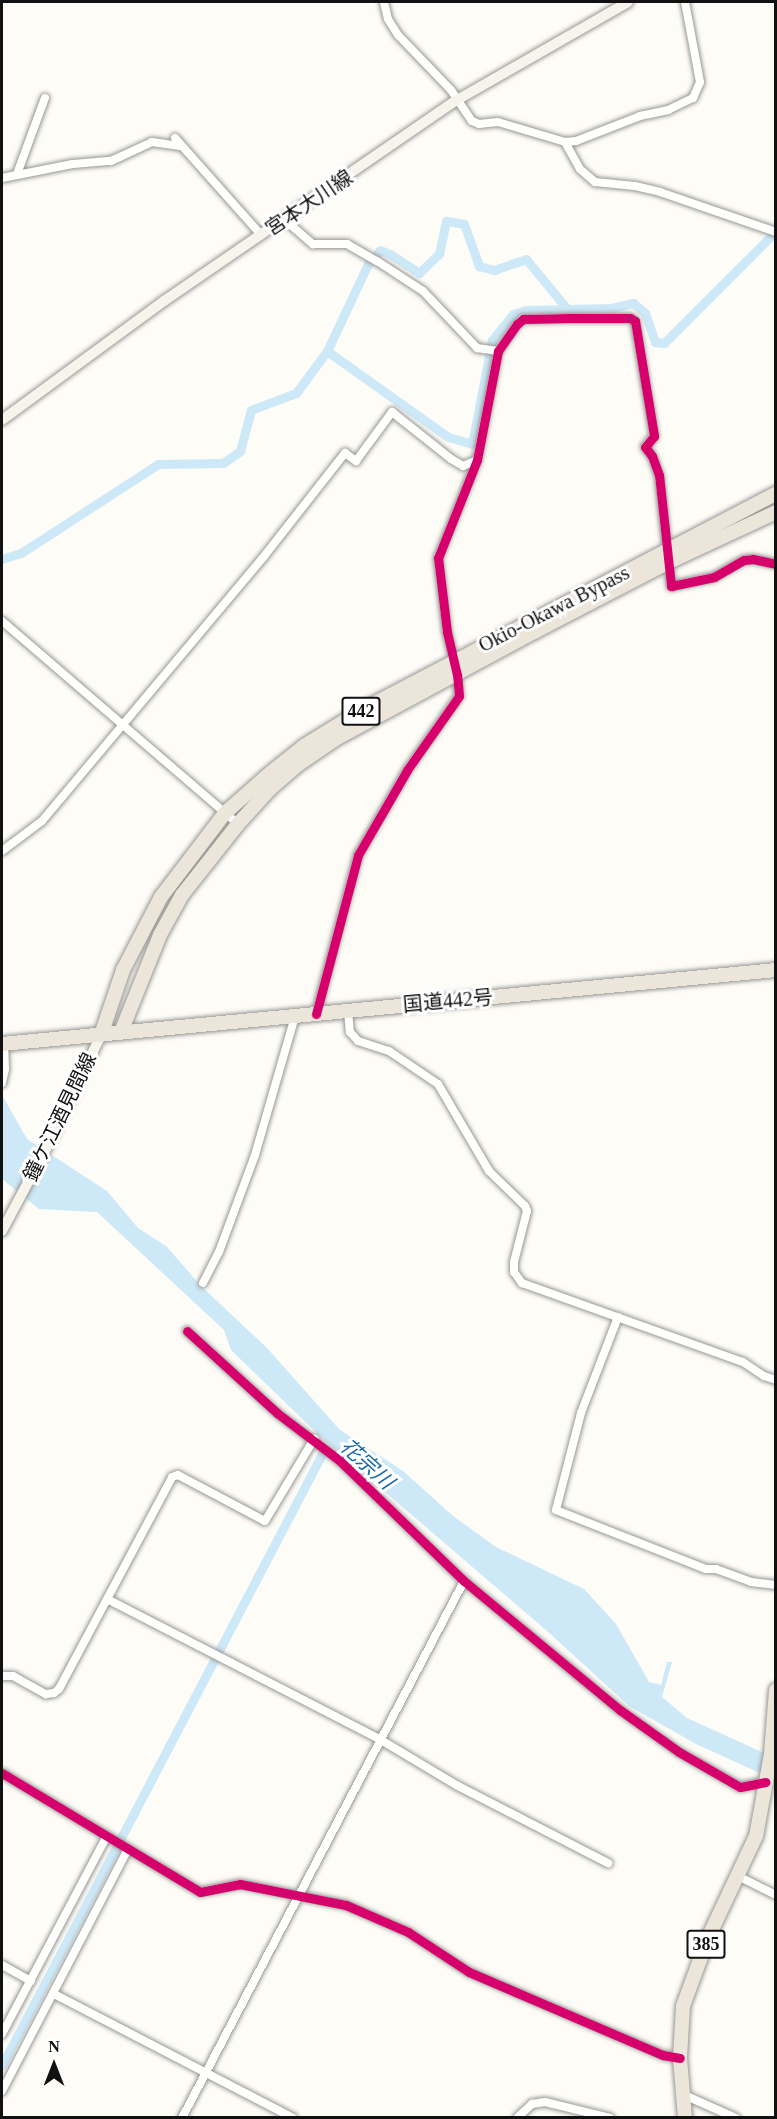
<!DOCTYPE html>
<meta charset="utf-8">
<style>
body{margin:0}
#map{position:relative;width:777px;height:2119px;overflow:hidden;background:#fdfcf7;font-family:"Times New Roman","Noto Sans JP",serif}
div>[style]{position:absolute}
.water>*{inset:0;background:#cde8f7}
.canal>*{height:9px;margin:-4.5px;padding:0 4.5px;transform-origin:4.5px;border-radius:4.5px;background:#cde8f7}
.roads{filter:drop-shadow(0 0 2px #979795) drop-shadow(0 0 2px #979795)}
.minor>*{height:8px;margin:-4px;padding:0 4px;transform-origin:4px;border-radius:4px;background:#fffffe}
.secondary>*{height:10px;margin:-5px;padding:0 5px;transform-origin:5px;border-radius:5px;background:#f6f4eb}
.trunk>*{height:14px;margin:-7px;padding:0 7px;transform-origin:7px;border-radius:7px;background:#ece5da}
.cycleway>*{height:9px;margin:-4.5px;padding:0 4.5px;transform-origin:4.5px;border-radius:4.5px;background:#d6006c}
span{translate:-50% -50%;white-space:nowrap;text-align:center;line-height:1.15;-webkit-text-stroke:6px #fff;paint-order:stroke}
.shield-label span{padding:2px 4px;background:#fff;border:2px solid;border-radius:4px;-webkit-text-stroke-width:0}
.shield-label{font-size:18px;color:#111;font-weight:700}
.street-label{font-size:20px;color:#111}
.water-label{font-size:21px;color:#1768a6;font-style:italic}
.frame{position:absolute;inset:0;border:3px solid #111;pointer-events:none}
.north{position:absolute;left:24px;top:2035px;width:60px;height:60px;-webkit-text-stroke:4px #fff;paint-order:stroke;rotate:0deg;font-size:16px;font-weight:700;line-height:24px;text-align:center;color:#111}
.north::after{content:'';display:block;margin:auto;width:21px;height:27px;background:#111;clip-path:polygon(50% 0,100% 100%,50% 72%,0 100%)}
</style>
<div id="map">
<div class="water">
<div style="clip-path:polygon(2px 1095px,27px 1139px,107px 1191px,138px 1228px,166px 1246px,202px 1287px,267px 1348px,340px 1430px,403px 1471px,453px 1516px,496px 1547px,584px 1589px,616px 1624px,649px 1682px,661px 1685px,667px 1662px,672px 1662px,662px 1697px,687px 1718px,775px 1758px,775px 1780px,696px 1744px,629px 1706px,546px 1630px,322px 1438px,231px 1350px,224px 1330px,97px 1212px,39px 1209px,2px 1179px)"></div>
</div>
<div class="canal">
<div style="left:327px;top:351px;width:148px;rotate:35.4deg"></div>
<div style="left:448px;top:437px;width:25px;rotate:16deg"></div>
<div style="left:472px;top:444px;width:106px;rotate:-79.1deg"></div>
<div style="left:492px;top:340px;width:33px;rotate:-51deg"></div>
<div style="left:513px;top:314px;width:14px;rotate:-17deg"></div>
<div style="left:526px;top:310px;width:85px;rotate:-1.3deg"></div>
<div style="left:611px;top:308px;width:23px;rotate:-13deg"></div>
<div style="left:633px;top:303px;width:16px;rotate:40deg"></div>
<div style="left:645px;top:313px;width:31px;rotate:71deg"></div>
<div style="left:655px;top:342px;width:9px;rotate:6deg"></div>
<div style="left:664px;top:343px;width:158px;rotate:-45deg"></div>
<div style="left:2px;top:559px;width:20px;rotate:-18deg"></div>
<div style="left:21px;top:553px;width:163px;rotate:-33deg"></div>
<div style="left:158px;top:464px;width:65px;rotate:-0.9deg"></div>
<div style="left:223px;top:463px;width:21px;rotate:-35deg"></div>
<div style="left:240px;top:451px;width:42px;rotate:-75deg"></div>
<div style="left:251px;top:410px;width:48px;rotate:-20.7deg"></div>
<div style="left:296px;top:393px;width:52px;rotate:-53.6deg"></div>
<div style="left:327px;top:351px;width:96px;rotate:-64.8deg"></div>
<div style="left:368px;top:264px;width:18px;rotate:-49deg"></div>
<div style="left:380px;top:250px;width:11px;rotate:22deg"></div>
<div style="left:390px;top:254px;width:35px;rotate:33deg"></div>
<div style="left:419px;top:273px;width:28px;rotate:-44deg"></div>
<div style="left:439px;top:254px;width:34px;rotate:-78deg"></div>
<div style="left:446px;top:221px;width:18px;rotate:9deg"></div>
<div style="left:464px;top:224px;width:45px;rotate:70.3deg"></div>
<div style="left:479px;top:266px;width:16px;rotate:15deg"></div>
<div style="left:494px;top:270px;width:34px;rotate:-19deg"></div>
<div style="left:526px;top:259px;width:65px;rotate:50.6deg"></div>
<div style="left:2px;top:2065px;width:690px;rotate:-62.36deg"></div>
</div>
<div class="roads">
<div class="minor">
<div style="left:384px;top:2px;width:17px;rotate:77deg"></div>
<div style="left:388px;top:19px;width:19px;rotate:58deg"></div>
<div style="left:398px;top:35px;width:76px;rotate:46.1deg"></div>
<div style="left:451px;top:90px;width:37px;rotate:56deg"></div>
<div style="left:472px;top:121px;width:8px;rotate:23deg"></div>
<div style="left:479px;top:124px;width:19px;rotate:-6deg"></div>
<div style="left:498px;top:122px;width:70px;rotate:16.6deg"></div>
<div style="left:565px;top:142px;width:11px;rotate:-5deg"></div>
<div style="left:576px;top:141px;width:69px;rotate:-21.3deg"></div>
<div style="left:640px;top:116px;width:29px;rotate:-12deg"></div>
<div style="left:668px;top:110px;width:28px;rotate:-26deg"></div>
<div style="left:693px;top:98px;width:17px;rotate:-66deg"></div>
<div style="left:700px;top:82px;width:81px;rotate:-100.6deg"></div>
<div style="left:175px;top:138px;width:130px;rotate:48.4deg"></div>
<div style="left:565px;top:142px;width:31px;rotate:61deg"></div>
<div style="left:580px;top:169px;width:20px;rotate:41deg"></div>
<div style="left:595px;top:182px;width:40px;rotate:5.7deg"></div>
<div style="left:635px;top:186px;width:26px;rotate:13deg"></div>
<div style="left:660px;top:192px;width:123px;rotate:19deg"></div>
<div style="left:17px;top:174px;width:81px;rotate:-69.8deg"></div>
<div style="left:2px;top:178px;width:72px;rotate:-11.2deg"></div>
<div style="left:73px;top:164px;width:38px;rotate:-5deg"></div>
<div style="left:111px;top:161px;width:45px;rotate:-24.9deg"></div>
<div style="left:152px;top:142px;width:30px;rotate:8deg"></div>
<div style="left:285px;top:220px;width:37px;rotate:41deg"></div>
<div style="left:313px;top:244px;width:34px"></div>
<div style="left:347px;top:244px;width:34px;rotate:30deg"></div>
<div style="left:377px;top:261px;width:55px;rotate:33.1deg"></div>
<div style="left:423px;top:291px;width:79px;rotate:46.5deg"></div>
<div style="left:477px;top:348px;width:21px;rotate:8deg"></div>
<div style="left:2px;top:621px;width:311px;rotate:40.7deg"></div>
<div style="left:2px;top:851px;width:50px;rotate:-36.9deg"></div>
<div style="left:42px;top:821px;width:347px;rotate:-50deg"></div>
<div style="left:265px;top:555px;width:130px;rotate:-51.9deg"></div>
<div style="left:345px;top:453px;width:14px;rotate:36deg"></div>
<div style="left:356px;top:461px;width:61px;rotate:-53.7deg"></div>
<div style="left:392px;top:412px;width:75px;rotate:38.5deg"></div>
<div style="left:451px;top:459px;width:14px;rotate:30deg"></div>
<div style="left:463px;top:466px;width:15px;rotate:-23deg"></div>
<div style="left:348px;top:1011px;width:21px;rotate:85deg"></div>
<div style="left:350px;top:1032px;width:12px;rotate:48deg"></div>
<div style="left:358px;top:1041px;width:33px;rotate:18deg"></div>
<div style="left:389px;top:1051px;width:59px;rotate:34deg"></div>
<div style="left:438px;top:1084px;width:101px;rotate:59.6deg"></div>
<div style="left:489px;top:1171px;width:50px;rotate:44.2deg"></div>
<div style="left:525px;top:1206px;width:5px;rotate:68deg"></div>
<div style="left:527px;top:1211px;width:53px;rotate:104.3deg"></div>
<div style="left:514px;top:1262px;width:10px;rotate:90deg"></div>
<div style="left:514px;top:1272px;width:14px;rotate:54deg"></div>
<div style="left:522px;top:1283px;width:235px;rotate:19.7deg"></div>
<div style="left:743px;top:1362px;width:25px;rotate:34deg"></div>
<div style="left:764px;top:1376px;width:13px;rotate:18deg"></div>
<div style="left:316px;top:1014px;width:164px;rotate:-75.2deg"></div>
<div style="left:358px;top:855px;width:98px;rotate:-60deg"></div>
<div style="left:407px;top:770px;width:90px;rotate:-54.9deg"></div>
<div style="left:459px;top:696px;width:21px;rotate:-95deg"></div>
<div style="left:457px;top:675px;width:44px;rotate:-103.1deg"></div>
<div style="left:447px;top:632px;width:75px;rotate:-96.9deg"></div>
<div style="left:438px;top:558px;width:105px;rotate:-68.3deg"></div>
<div style="left:477px;top:460px;width:111px;rotate:-79.1deg"></div>
<div style="left:498px;top:351px;width:33px;rotate:-55deg"></div>
<div style="left:517px;top:324px;width:8px;rotate:-40deg"></div>
<div style="left:523px;top:319px;width:46px;rotate:-1.2deg"></div>
<div style="left:569px;top:318px;width:61px"></div>
<div style="left:630px;top:318px;width:6px;rotate:31deg"></div>
<div style="left:635px;top:321px;width:117px;rotate:80.6deg"></div>
<div style="left:654px;top:436px;width:14px;rotate:129deg"></div>
<div style="left:645px;top:447px;width:11px;rotate:52deg"></div>
<div style="left:652px;top:456px;width:20px;rotate:70deg"></div>
<div style="left:659px;top:475px;width:112px;rotate:83.8deg"></div>
<div style="left:671px;top:586px;width:44px;rotate:-11.8deg"></div>
<div style="left:714px;top:577px;width:34px;rotate:-30deg"></div>
<div style="left:744px;top:560px;width:9px;rotate:-6deg"></div>
<div style="left:753px;top:559px;width:24px;rotate:12deg"></div>
<div style="left:2px;top:1083px;width:14px;rotate:-78deg"></div>
<div style="left:5px;top:1069px;width:26px;rotate:-92deg"></div>
<div style="left:203px;top:1283px;width:35px;rotate:-63deg"></div>
<div style="left:219px;top:1252px;width:103px;rotate:-69.6deg"></div>
<div style="left:255px;top:1155px;width:145px;rotate:-73.9deg"></div>
<div style="left:618px;top:1317px;width:103px;rotate:111.1deg"></div>
<div style="left:581px;top:1413px;width:100px;rotate:104.5deg"></div>
<div style="left:556px;top:1510px;width:161px;rotate:21.5deg"></div>
<div style="left:706px;top:1569px;width:10px"></div>
<div style="left:716px;top:1569px;width:37px;rotate:20deg"></div>
<div style="left:751px;top:1582px;width:25px;rotate:7deg"></div>
<div style="left:187px;top:1331px;width:122px;rotate:42.3deg"></div>
<div style="left:277px;top:1413px;width:78px;rotate:37.2deg"></div>
<div style="left:339px;top:1460px;width:174px;rotate:44.1deg"></div>
<div style="left:464px;top:1581px;width:202px;rotate:39.6deg"></div>
<div style="left:620px;top:1710px;width:72px;rotate:35.4deg"></div>
<div style="left:679px;top:1752px;width:70px;rotate:29.8deg"></div>
<div style="left:740px;top:1787px;width:26px;rotate:-11deg"></div>
<div style="left:107px;top:1599px;width:308px;rotate:27.2deg"></div>
<div style="left:381px;top:1740px;width:90px;rotate:30.9deg"></div>
<div style="left:458px;top:1786px;width:169px;rotate:27.2deg"></div>
<div style="left:2px;top:1676px;width:11px"></div>
<div style="left:13px;top:1676px;width:38px;rotate:29deg"></div>
<div style="left:46px;top:1694px;width:8px;rotate:-7deg"></div>
<div style="left:54px;top:1693px;width:6px;rotate:-39deg"></div>
<div style="left:59px;top:1689px;width:240px;rotate:-61.9deg"></div>
<div style="left:172px;top:1477px;width:6px;rotate:-18deg"></div>
<div style="left:178px;top:1475px;width:98px;rotate:27.9deg"></div>
<div style="left:265px;top:1521px;width:96px;rotate:-59.1deg"></div>
<div style="left:2px;top:1773px;width:231px;rotate:31deg"></div>
<div style="left:200px;top:1892px;width:41px;rotate:-11.3deg"></div>
<div style="left:240px;top:1884px;width:108px;rotate:11.2deg"></div>
<div style="left:346px;top:1905px;width:68px;rotate:23.5deg"></div>
<div style="left:408px;top:1932px;width:73px;rotate:33.3deg"></div>
<div style="left:469px;top:1972px;width:211px;rotate:23.2deg"></div>
<div style="left:663px;top:2055px;width:17px;rotate:10deg"></div>
<div style="left:738px;top:1876px;width:42px;rotate:26.6deg"></div>
<div style="left:2px;top:1965px;width:33px;rotate:29deg"></div>
<div style="left:54px;top:1994px;width:269px;rotate:27.4deg"></div>
<div style="left:2px;top:2034px;width:224px;rotate:-62.1deg"></div>
<div style="left:2px;top:2091px;width:273px;rotate:-62.5deg"></div>
<div style="left:682px;top:2094px;width:59px;rotate:24deg"></div>
<div style="left:182px;top:2118px;width:607px;rotate:-62.29deg"></div>
<div style="left:517px;top:2118px;width:21px;rotate:-43deg"></div>
<div style="left:532px;top:2104px;width:13px;rotate:-9deg"></div>
<div style="left:545px;top:2102px;width:67px;rotate:13.8deg"></div>
</div>
<div class="secondary">
<div style="left:2px;top:420px;width:201px;rotate:-36.3deg"></div>
<div style="left:164px;top:301px;width:355px;rotate:-34.5deg"></div>
<div style="left:457px;top:100px;width:197px;rotate:-29.8deg"></div>
<div style="left:2px;top:1231px;width:100px;rotate:-61.9deg"></div>
<div style="left:49px;top:1143px;width:120px;rotate:-64.3deg"></div>
</div>
<div class="trunk">
<div style="left:121px;top:1032px;width:105px;rotate:-68.1deg"></div>
<div style="left:160px;top:935px;width:46px;rotate:-61.2deg"></div>
<div style="left:182px;top:895px;width:90px;rotate:-51.7deg"></div>
<div style="left:238px;top:824px;width:47px;rotate:-47.6deg"></div>
<div style="left:270px;top:789px;width:38px;rotate:-41deg"></div>
<div style="left:299px;top:764px;width:46px;rotate:-34.4deg"></div>
<div style="left:337px;top:738px;width:224px;rotate:-28.3deg"></div>
<div style="left:534px;top:632px;width:152px;rotate:-27.4deg"></div>
<div style="left:669px;top:562px;width:118px;rotate:-25deg"></div>
<div style="left:101px;top:1035px;width:69px;rotate:-71.3deg"></div>
<div style="left:123px;top:970px;width:82px;rotate:-62.5deg"></div>
<div style="left:161px;top:897px;width:106px;rotate:-52.7deg"></div>
<div style="left:225px;top:813px;width:57px;rotate:-41.5deg"></div>
<div style="left:268px;top:775px;width:46px;rotate:-38.9deg"></div>
<div style="left:304px;top:746px;width:70px;rotate:-31.7deg"></div>
<div style="left:364px;top:709px;width:465px;rotate:-27.6deg"></div>
<div style="left:2px;top:1044px;width:778px;rotate:-5.46deg"></div>
<div style="left:685px;top:2118px;width:60px;rotate:-94.8deg"></div>
<div style="left:680px;top:2058px;width:52px;rotate:-86.7deg"></div>
<div style="left:683px;top:2006px;width:72px;rotate:-69.8deg"></div>
<div style="left:708px;top:1938px;width:113px;rotate:-64.8deg"></div>
<div style="left:756px;top:1836px;width:83px;rotate:-79.6deg"></div>
<div style="left:771px;top:1754px;width:64px;rotate:-85.5deg"></div>
</div>
</div>
<div class="cycleway">
<div style="left:316px;top:1014px;width:164px;rotate:-75.2deg"></div>
<div style="left:358px;top:855px;width:98px;rotate:-60deg"></div>
<div style="left:407px;top:770px;width:90px;rotate:-54.9deg"></div>
<div style="left:459px;top:696px;width:21px;rotate:-95deg"></div>
<div style="left:457px;top:675px;width:44px;rotate:-103.1deg"></div>
<div style="left:447px;top:632px;width:75px;rotate:-96.9deg"></div>
<div style="left:438px;top:558px;width:105px;rotate:-68.3deg"></div>
<div style="left:477px;top:460px;width:111px;rotate:-79.1deg"></div>
<div style="left:498px;top:351px;width:33px;rotate:-55deg"></div>
<div style="left:517px;top:324px;width:8px;rotate:-40deg"></div>
<div style="left:523px;top:319px;width:46px;rotate:-1.2deg"></div>
<div style="left:569px;top:318px;width:61px"></div>
<div style="left:630px;top:318px;width:6px;rotate:31deg"></div>
<div style="left:635px;top:321px;width:117px;rotate:80.6deg"></div>
<div style="left:654px;top:436px;width:14px;rotate:129deg"></div>
<div style="left:645px;top:447px;width:11px;rotate:52deg"></div>
<div style="left:652px;top:456px;width:20px;rotate:70deg"></div>
<div style="left:659px;top:475px;width:112px;rotate:83.8deg"></div>
<div style="left:671px;top:586px;width:44px;rotate:-11.8deg"></div>
<div style="left:714px;top:577px;width:34px;rotate:-30deg"></div>
<div style="left:744px;top:560px;width:9px;rotate:-6deg"></div>
<div style="left:753px;top:559px;width:24px;rotate:12deg"></div>
<div style="left:187px;top:1331px;width:122px;rotate:42.3deg"></div>
<div style="left:277px;top:1413px;width:78px;rotate:37.2deg"></div>
<div style="left:339px;top:1460px;width:174px;rotate:44.1deg"></div>
<div style="left:464px;top:1581px;width:202px;rotate:39.6deg"></div>
<div style="left:620px;top:1710px;width:72px;rotate:35.4deg"></div>
<div style="left:679px;top:1752px;width:70px;rotate:29.8deg"></div>
<div style="left:740px;top:1787px;width:26px;rotate:-11deg"></div>
<div style="left:2px;top:1773px;width:231px;rotate:31deg"></div>
<div style="left:200px;top:1892px;width:41px;rotate:-11.3deg"></div>
<div style="left:240px;top:1884px;width:108px;rotate:11.2deg"></div>
<div style="left:346px;top:1905px;width:68px;rotate:23.5deg"></div>
<div style="left:408px;top:1932px;width:73px;rotate:33.3deg"></div>
<div style="left:469px;top:1972px;width:211px;rotate:23.2deg"></div>
<div style="left:663px;top:2055px;width:17px;rotate:10deg"></div>
</div>
<div class="shield-label">
<span style="left:361px;top:711px">442</span>
<span style="left:706px;top:1944px">385</span>
</div>
<div class="street-label">
<span style="left:309px;top:203px;rotate:-34deg">宮本大川線</span>
<span style="left:554px;top:609px;rotate:-27deg">Okio-Okawa Bypass</span>
<span style="left:448px;top:1001px;rotate:-5deg">国道442号</span>
<span style="left:60px;top:1117px;rotate:-64deg">鐘ケ江酒見間線</span>
</div>
<div class="water-label">
<span style="left:367px;top:1464px;rotate:42deg">花宗川</span>
</div>
<div class="frame"></div>
<div class="north">N</div>
</div>
